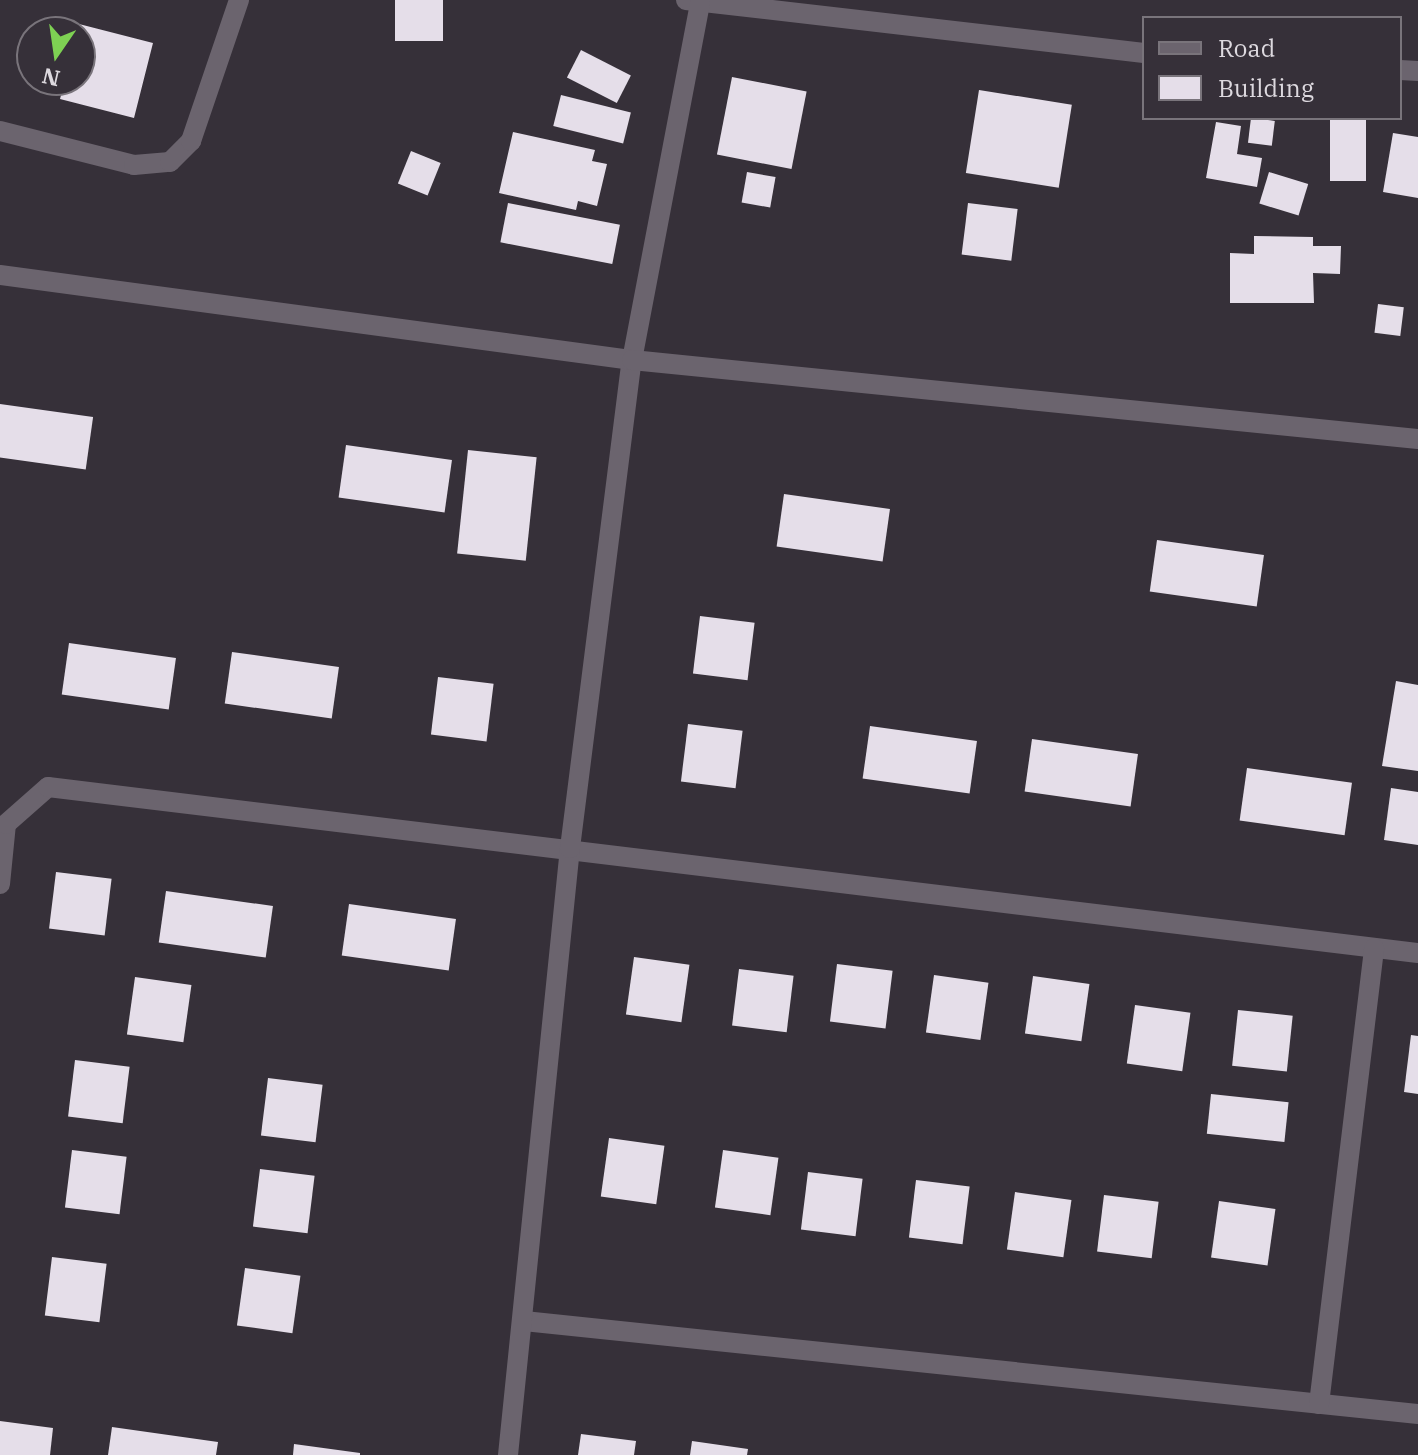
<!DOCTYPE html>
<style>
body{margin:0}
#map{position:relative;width:1418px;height:1455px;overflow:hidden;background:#363039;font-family:"IBM Plex Serif",serif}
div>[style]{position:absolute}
.building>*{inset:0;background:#e5dee9;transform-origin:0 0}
.street>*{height:20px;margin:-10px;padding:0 10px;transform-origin:10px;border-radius:10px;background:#6b646e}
.secondary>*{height:20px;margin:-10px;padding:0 10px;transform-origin:10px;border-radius:10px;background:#6b646e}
span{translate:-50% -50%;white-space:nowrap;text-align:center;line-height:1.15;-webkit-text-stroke:8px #363039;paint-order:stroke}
.legend{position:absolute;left:1142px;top:16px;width:260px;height:104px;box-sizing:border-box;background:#363039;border:2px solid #79747b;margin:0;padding:10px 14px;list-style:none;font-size:24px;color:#ddd9df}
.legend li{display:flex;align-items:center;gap:16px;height:40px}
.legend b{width:40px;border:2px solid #79747b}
.north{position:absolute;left:16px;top:16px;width:80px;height:80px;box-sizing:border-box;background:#363039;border:2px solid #79747b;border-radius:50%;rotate:193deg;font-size:22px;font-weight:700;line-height:32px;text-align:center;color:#ddd9df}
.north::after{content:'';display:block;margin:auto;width:28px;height:36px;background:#7ed153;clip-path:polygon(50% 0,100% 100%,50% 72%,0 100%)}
</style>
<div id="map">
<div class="building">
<div style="left:395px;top:0;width:48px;height:41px"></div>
<div style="clip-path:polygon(79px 24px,153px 43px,134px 118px,60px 99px,65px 80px,80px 80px)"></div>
<div style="left:581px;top:50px;width:56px;height:31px;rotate:27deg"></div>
<div style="left:732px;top:77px;width:76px;height:79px;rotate:11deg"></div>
<div style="left:979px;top:90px;width:94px;height:84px;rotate:9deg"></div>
<div style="left:561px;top:95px;width:72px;height:32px;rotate:14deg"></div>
<div style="left:1251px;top:118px;width:24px;height:25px;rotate:7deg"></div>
<div style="left:1330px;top:118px;width:36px;height:63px"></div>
<div style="clip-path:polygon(1216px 122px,1241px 126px,1237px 154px,1262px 158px,1257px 187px,1206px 178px)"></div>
<div style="clip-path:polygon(513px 132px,595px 150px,592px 161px,607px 164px,597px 206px,578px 201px,576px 210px,499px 193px)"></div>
<div style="clip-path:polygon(1393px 133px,1418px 137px,1418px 198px,1383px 192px)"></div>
<div style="left:411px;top:151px;width:32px;height:35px;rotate:22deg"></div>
<div style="left:747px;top:172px;width:29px;height:31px;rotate:10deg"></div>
<div style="left:1269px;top:172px;width:41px;height:33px;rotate:17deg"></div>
<div style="left:508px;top:203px;width:114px;height:40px;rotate:11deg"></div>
<div style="left:968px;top:203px;width:50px;height:52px;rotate:7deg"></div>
<div style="clip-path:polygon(1254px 236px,1313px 237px,1313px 246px,1341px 246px,1340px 274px,1313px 273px,1314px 303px,1230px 303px,1230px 253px,1254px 254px)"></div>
<div style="left:1378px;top:304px;width:26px;height:29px;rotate:7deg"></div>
<div style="left:0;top:404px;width:94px;height:53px;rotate:8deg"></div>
<div style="left:346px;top:445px;width:107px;height:53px;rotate:8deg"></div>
<div style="left:468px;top:450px;width:69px;height:104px;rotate:6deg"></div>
<div style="left:784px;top:494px;width:107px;height:53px;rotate:8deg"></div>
<div style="left:1157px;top:540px;width:108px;height:52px;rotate:8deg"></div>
<div style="left:700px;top:616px;width:55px;height:58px;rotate:7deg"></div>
<div style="left:69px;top:643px;width:108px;height:52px;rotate:8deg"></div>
<div style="left:232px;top:652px;width:108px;height:52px;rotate:8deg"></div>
<div style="left:438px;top:677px;width:56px;height:58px;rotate:7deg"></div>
<div style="clip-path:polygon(1396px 681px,1418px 685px,1418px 771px,1382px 766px)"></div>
<div style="left:688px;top:724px;width:55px;height:58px;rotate:7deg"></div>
<div style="left:870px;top:726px;width:108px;height:53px;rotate:8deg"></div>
<div style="left:1032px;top:739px;width:107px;height:53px;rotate:8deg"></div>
<div style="left:1247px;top:768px;width:106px;height:53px;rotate:8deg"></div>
<div style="clip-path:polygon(1391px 788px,1418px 792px,1418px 845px,1384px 840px)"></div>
<div style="left:56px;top:872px;width:56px;height:57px;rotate:7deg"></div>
<div style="left:166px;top:891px;width:108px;height:52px;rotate:8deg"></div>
<div style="left:349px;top:904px;width:108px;height:52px;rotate:8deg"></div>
<div style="left:634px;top:957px;width:56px;height:58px;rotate:8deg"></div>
<div style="left:837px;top:964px;width:56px;height:58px;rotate:7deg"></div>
<div style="left:739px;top:969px;width:55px;height:57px;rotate:7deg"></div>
<div style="left:934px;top:975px;width:55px;height:58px;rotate:8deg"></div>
<div style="left:1033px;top:976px;width:57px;height:58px;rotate:8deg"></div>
<div style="left:135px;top:977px;width:57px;height:58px;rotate:8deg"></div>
<div style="left:1135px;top:1005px;width:56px;height:59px;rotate:8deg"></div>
<div style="left:1238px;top:1010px;width:55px;height:56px;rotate:6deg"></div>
<div style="clip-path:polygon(1411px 1035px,1418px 1036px,1418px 1094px,1404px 1092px)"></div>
<div style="left:75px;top:1060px;width:55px;height:57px;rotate:7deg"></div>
<div style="left:268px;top:1078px;width:55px;height:58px;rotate:7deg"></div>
<div style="left:1211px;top:1094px;width:78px;height:40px;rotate:6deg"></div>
<div style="left:609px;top:1138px;width:56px;height:59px;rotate:8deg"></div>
<div style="left:72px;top:1150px;width:55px;height:58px;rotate:7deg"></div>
<div style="left:723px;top:1150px;width:56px;height:58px;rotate:8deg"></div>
<div style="left:260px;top:1169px;width:55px;height:58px;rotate:7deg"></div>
<div style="left:808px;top:1172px;width:55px;height:58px;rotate:7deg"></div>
<div style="left:916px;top:1180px;width:54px;height:58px;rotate:7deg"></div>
<div style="left:1015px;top:1192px;width:57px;height:58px;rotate:8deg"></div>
<div style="left:1104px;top:1195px;width:55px;height:57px;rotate:7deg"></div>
<div style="left:1219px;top:1201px;width:57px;height:57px;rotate:8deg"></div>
<div style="left:52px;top:1257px;width:55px;height:59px;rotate:7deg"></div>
<div style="left:245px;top:1268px;width:56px;height:58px;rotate:8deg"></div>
<div style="clip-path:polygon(0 1421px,53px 1428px,50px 1455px,0 1455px)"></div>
<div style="clip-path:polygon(112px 1427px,218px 1442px,216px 1455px,108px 1455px)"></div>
<div style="clip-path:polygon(581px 1434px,636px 1441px,634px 1455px,578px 1455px)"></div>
<div style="clip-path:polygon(692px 1441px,748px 1449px,747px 1455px,690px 1455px)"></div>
<div style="clip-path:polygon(294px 1444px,360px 1453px,360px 1455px,293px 1455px)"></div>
</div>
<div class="street">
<div style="left:686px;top:0;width:461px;rotate:6.6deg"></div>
<div style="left:1400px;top:70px;width:18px;rotate:3deg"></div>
<div style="left:0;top:131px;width:138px;rotate:14.2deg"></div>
<div style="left:134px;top:165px;width:36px;rotate:-5deg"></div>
<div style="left:170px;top:162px;width:30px;rotate:-45deg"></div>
<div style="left:191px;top:141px;width:149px;rotate:-71.2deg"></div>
<div style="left:0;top:884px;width:60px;rotate:-84.3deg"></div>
<div style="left:6px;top:824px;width:56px;rotate:-41.4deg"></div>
<div style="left:48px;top:787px;width:1380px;rotate:6.91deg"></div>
<div style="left:524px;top:1321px;width:899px;rotate:5.94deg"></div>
<div style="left:1319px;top:1404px;width:459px;rotate:-83.1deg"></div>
<div style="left:508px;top:1455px;width:610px;rotate:-84.17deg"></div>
<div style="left:570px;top:848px;width:492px;rotate:-82.8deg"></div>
<div style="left:632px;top:360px;width:363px;rotate:-79.2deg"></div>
</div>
<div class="secondary">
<div style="left:0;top:275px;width:638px;rotate:7.66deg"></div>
<div style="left:632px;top:360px;width:790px;rotate:5.74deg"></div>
</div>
<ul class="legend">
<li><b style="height:10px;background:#6b646e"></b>Road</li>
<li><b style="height:22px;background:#e5dee9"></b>Building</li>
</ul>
<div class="north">N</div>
</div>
